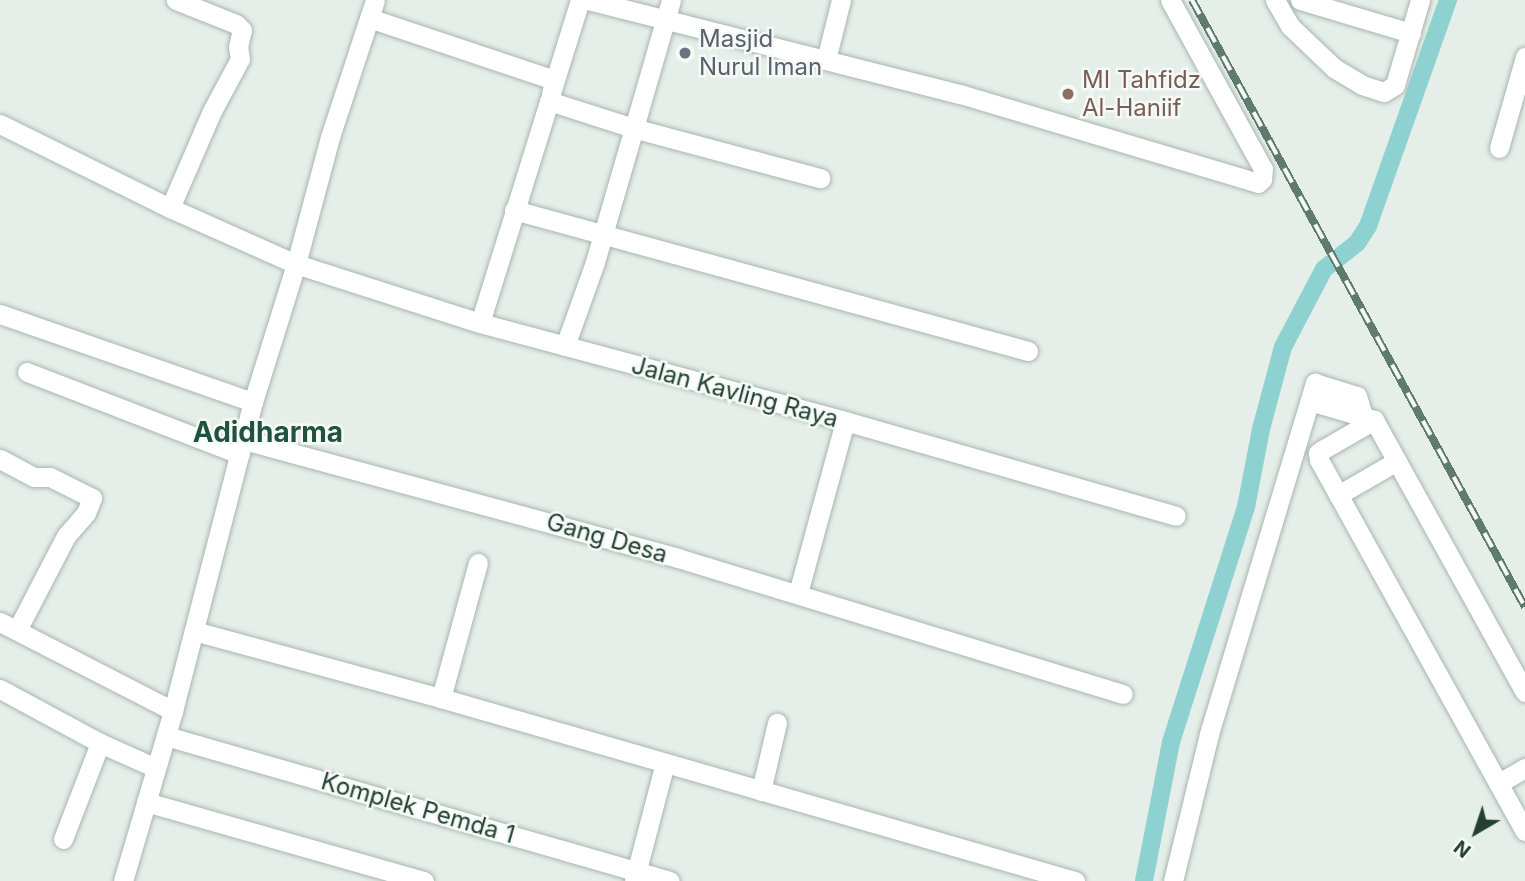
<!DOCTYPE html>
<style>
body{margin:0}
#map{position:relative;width:1525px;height:881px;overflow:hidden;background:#e5eee8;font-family:Inter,sans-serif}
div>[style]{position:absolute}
.canal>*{height:18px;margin:-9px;padding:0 9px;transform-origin:9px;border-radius:9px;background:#8ed1d1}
.roads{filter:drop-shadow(0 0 2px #a7b6ae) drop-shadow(0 0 2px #a7b6ae)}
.street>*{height:19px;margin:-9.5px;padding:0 9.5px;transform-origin:9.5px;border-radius:9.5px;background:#fff}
.rail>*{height:8px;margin-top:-4px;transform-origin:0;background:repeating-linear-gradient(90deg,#f5faf7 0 16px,#5f7b6f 0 32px);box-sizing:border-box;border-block:2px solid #5f7b6f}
.dots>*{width:19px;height:19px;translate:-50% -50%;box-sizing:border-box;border:4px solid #f5faf7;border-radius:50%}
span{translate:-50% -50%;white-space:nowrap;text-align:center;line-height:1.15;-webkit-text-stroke:5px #f5faf7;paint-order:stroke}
.worship-label{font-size:24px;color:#5b616d}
.left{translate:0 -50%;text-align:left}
.education-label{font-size:24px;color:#785e54}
.street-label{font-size:24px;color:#244034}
.quarter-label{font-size:28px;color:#20523e;font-weight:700}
.north{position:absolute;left:1441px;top:797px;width:70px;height:70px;-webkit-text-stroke:5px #f5faf7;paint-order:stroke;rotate:219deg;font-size:19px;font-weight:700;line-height:28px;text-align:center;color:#244034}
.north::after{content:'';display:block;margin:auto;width:24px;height:32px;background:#244034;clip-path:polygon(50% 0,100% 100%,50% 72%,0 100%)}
</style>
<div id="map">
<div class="canal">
<div style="left:1144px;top:881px;width:142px;rotate:-79deg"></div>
<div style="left:1171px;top:742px;width:247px;rotate:-72.3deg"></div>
<div style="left:1246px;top:507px;width:79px;rotate:-79.1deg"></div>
<div style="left:1261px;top:429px;width:85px;rotate:-75deg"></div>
<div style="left:1283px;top:347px;width:88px;rotate:-62.3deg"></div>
<div style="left:1324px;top:269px;width:42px;rotate:-38.2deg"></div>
<div style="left:1357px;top:243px;width:20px;rotate:-57deg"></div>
<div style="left:1368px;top:226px;width:240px;rotate:-70.5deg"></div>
</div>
<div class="roads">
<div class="street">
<div style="left:588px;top:0;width:384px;rotate:14.2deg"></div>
<div style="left:960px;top:94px;width:311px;rotate:16.6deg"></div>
<div style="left:1258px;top:183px;width:6px;rotate:-45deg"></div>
<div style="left:1262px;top:179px;width:10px;rotate:-84deg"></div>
<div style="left:1263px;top:169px;width:193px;rotate:-118.8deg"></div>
<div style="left:1275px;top:0;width:30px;rotate:60deg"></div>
<div style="left:1290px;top:26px;width:61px;rotate:43.7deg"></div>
<div style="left:1334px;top:68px;width:33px;rotate:31deg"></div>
<div style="left:1362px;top:85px;width:23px;rotate:18deg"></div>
<div style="left:1384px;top:92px;width:13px;rotate:-32deg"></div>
<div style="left:1395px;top:85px;width:89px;rotate:-73.6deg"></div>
<div style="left:1300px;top:0;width:116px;rotate:16.6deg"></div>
<div style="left:369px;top:18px;width:195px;rotate:18.5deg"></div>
<div style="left:826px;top:60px;width:62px;rotate:-76deg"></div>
<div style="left:551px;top:93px;width:97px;rotate:-72.7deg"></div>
<div style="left:0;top:124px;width:190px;rotate:26.3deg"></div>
<div style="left:170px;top:208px;width:138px;rotate:24deg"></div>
<div style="left:296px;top:264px;width:193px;rotate:17.8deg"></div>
<div style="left:480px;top:323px;width:378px;rotate:15deg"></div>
<div style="left:845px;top:421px;width:344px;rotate:16deg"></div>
<div style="left:1499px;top:148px;width:95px;rotate:-74.1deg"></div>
<div style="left:170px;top:208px;width:106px;rotate:-66.6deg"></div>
<div style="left:212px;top:111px;width:59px;rotate:-61.7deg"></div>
<div style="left:240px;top:59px;width:12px;rotate:-99deg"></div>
<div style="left:238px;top:47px;width:17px;rotate:-77deg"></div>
<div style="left:242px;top:30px;width:8px;rotate:-135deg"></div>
<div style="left:236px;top:24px;width:65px;rotate:-158.2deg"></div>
<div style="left:514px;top:210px;width:533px;rotate:15.34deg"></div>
<div style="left:0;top:314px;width:268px;rotate:19.2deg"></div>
<div style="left:480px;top:323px;width:232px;rotate:-72.7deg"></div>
<div style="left:549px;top:101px;width:88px;rotate:17.8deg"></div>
<div style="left:633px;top:128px;width:194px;rotate:15deg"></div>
<div style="left:565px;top:346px;width:89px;rotate:-70.3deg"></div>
<div style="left:595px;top:262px;width:273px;rotate:-73.8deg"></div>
<div style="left:27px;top:372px;width:228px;rotate:21.1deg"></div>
<div style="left:1310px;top:401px;width:67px;rotate:16.5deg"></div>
<div style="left:1374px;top:420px;width:311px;rotate:61deg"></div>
<div style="left:1374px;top:420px;width:60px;rotate:150deg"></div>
<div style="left:1322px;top:450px;width:5px;rotate:143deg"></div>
<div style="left:1318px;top:453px;width:7px;rotate:82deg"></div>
<div style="left:1319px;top:460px;width:424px;rotate:61deg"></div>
<div style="left:244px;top:440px;width:450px;rotate:15.2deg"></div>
<div style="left:678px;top:558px;width:465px;rotate:17deg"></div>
<div style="left:0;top:459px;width:38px;rotate:28deg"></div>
<div style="left:34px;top:477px;width:16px"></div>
<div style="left:50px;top:477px;width:47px;rotate:26.6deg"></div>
<div style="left:92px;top:498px;width:16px;rotate:112deg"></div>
<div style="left:86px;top:513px;width:30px;rotate:131deg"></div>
<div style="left:66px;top:536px;width:106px;rotate:117.5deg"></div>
<div style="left:1338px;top:495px;width:68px;rotate:-30deg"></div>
<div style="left:798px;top:593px;width:178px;rotate:-74.7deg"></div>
<div style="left:0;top:622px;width:195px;rotate:27.2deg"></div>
<div style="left:194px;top:631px;width:256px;rotate:15.2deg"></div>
<div style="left:441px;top:698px;width:660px;rotate:16.1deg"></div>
<div style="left:0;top:689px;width:114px;rotate:28.4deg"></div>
<div style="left:441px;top:698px;width:140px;rotate:-74.7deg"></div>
<div style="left:166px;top:736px;width:524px;rotate:16.05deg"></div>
<div style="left:1499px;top:783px;width:30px;rotate:-30deg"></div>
<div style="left:761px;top:791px;width:70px;rotate:-76.8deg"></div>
<div style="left:146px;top:802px;width:289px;rotate:15.9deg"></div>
<div style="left:63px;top:839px;width:103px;rotate:-68.9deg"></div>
<div style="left:100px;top:743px;width:61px;rotate:24.1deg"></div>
<div style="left:123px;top:881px;width:177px;rotate:-73.6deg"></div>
<div style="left:173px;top:711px;width:319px;rotate:-75.5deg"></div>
<div style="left:253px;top:402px;width:145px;rotate:-72.7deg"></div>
<div style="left:296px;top:264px;width:131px;rotate:-75deg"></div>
<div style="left:330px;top:137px;width:144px;rotate:-71.8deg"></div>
<div style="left:634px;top:881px;width:122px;rotate:-75.3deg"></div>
<div style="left:1173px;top:881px;width:151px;rotate:-76.2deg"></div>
<div style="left:1209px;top:734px;width:367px;rotate:-73.2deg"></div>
<div style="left:1315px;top:383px;width:44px;rotate:17.2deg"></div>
<div style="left:1357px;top:396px;width:21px;rotate:73deg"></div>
</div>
</div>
<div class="rail">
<div style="left:1192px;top:0;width:692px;rotate:61.25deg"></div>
</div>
<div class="dots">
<div style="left:685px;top:53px;background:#6b7280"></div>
<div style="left:1068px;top:94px;background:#8d6e63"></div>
</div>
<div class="worship-label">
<span class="left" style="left:699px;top:53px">Masjid<br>Nurul Iman</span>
</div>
<div class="education-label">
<span class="left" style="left:1082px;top:94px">MI Tahfidz<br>Al-Haniif</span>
</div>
<div class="street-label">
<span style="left:735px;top:392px;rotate:15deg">Jalan Kavling Raya</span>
<span style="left:607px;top:538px;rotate:16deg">Gang Desa</span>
<span style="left:418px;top:808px;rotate:16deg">Komplek Pemda 1</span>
</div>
<div class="quarter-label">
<span style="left:268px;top:432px">Adidharma</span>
</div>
<div class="north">N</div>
</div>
